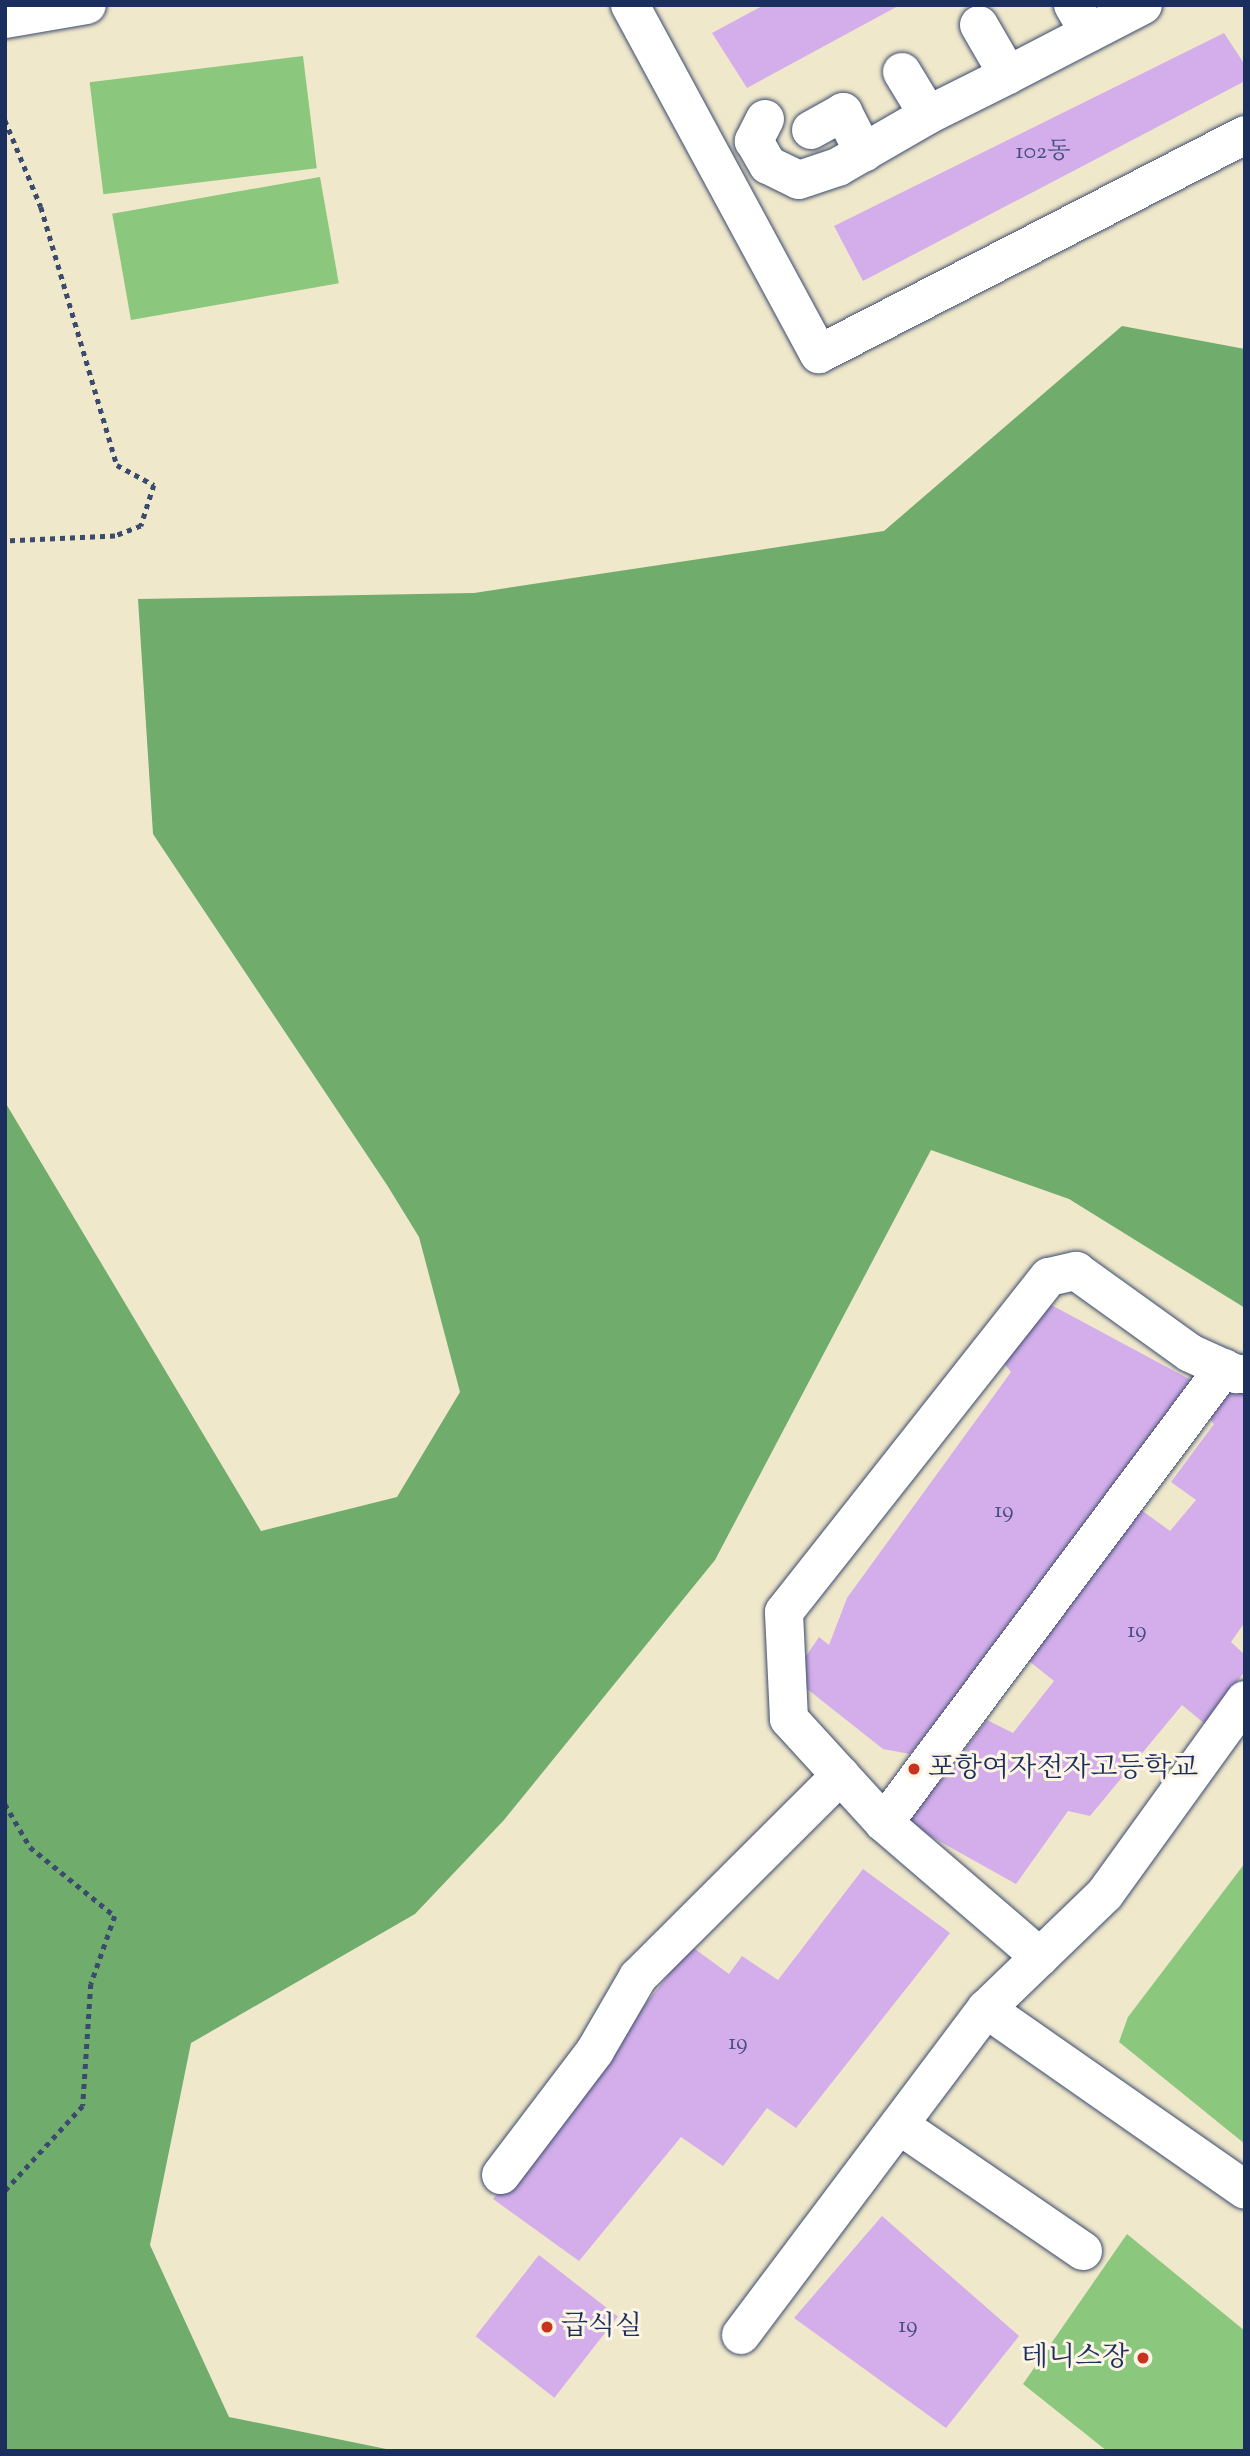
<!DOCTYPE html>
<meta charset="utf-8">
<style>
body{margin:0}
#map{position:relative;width:1250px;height:2456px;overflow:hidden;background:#f0e8cb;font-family:"Sorts Mill Goudy","Noto Serif KR",serif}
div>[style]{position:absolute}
.green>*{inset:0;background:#8bc77d;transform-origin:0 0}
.forest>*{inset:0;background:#70ac6c}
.building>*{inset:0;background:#d3aeea;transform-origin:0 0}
.path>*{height:4.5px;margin-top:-2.25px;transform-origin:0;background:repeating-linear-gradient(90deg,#3b4b6e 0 5px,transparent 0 10px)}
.roads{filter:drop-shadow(0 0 2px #3b4b6e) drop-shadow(0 0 2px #3b4b6e)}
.minor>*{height:38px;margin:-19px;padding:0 19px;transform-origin:19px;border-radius:19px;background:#fff}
.dots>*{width:19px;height:19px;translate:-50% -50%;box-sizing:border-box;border:4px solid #fcf5e5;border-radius:50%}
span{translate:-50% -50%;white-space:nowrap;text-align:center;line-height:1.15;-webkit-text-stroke:6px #fcf5e5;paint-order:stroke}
.number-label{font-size:24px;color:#494f81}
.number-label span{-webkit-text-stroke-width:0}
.poi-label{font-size:28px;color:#1b2f5e}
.left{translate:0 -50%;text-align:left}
.right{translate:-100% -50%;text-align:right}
.frame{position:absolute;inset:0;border:7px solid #1b2f5e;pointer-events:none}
</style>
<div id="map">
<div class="green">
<div style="left:303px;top:56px;width:113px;height:215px;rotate:83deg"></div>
<div style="left:320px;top:177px;width:108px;height:211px;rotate:80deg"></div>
<div style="clip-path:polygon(1245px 1863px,1245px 2144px,1119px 2042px,1128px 2017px)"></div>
<div style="clip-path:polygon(1127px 2234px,1245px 2331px,1245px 2451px,1107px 2451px,1023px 2384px)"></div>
</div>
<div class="forest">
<div style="clip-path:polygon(1122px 326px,1245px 349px,1245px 1308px,1069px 1199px,931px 1150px,715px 1560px,504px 1820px,415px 1914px,191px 2043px,150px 2245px,229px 2417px,396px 2451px,5px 2451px,5px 1102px,261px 1531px,397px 1497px,460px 1392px,419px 1237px,387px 1185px,153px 834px,138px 599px,474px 593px,884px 531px)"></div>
</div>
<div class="building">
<div style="clip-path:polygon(764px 5px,900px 5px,747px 88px,712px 33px)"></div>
<div style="clip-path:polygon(1224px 33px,1245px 65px,1245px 81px,863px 281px,834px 226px)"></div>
<div style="clip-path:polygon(1042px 1300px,1191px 1380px,1052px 1579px,910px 1754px,883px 1749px,792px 1677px,819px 1637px,829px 1645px,847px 1598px,1011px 1372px,998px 1356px)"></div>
<div style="clip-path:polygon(1245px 1382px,1245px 1622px,1231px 1642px,1245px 1655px,1245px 1671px,1205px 1724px,1182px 1705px,1090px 1816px,1068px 1811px,1016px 1884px,898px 1818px,929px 1774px,940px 1782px,987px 1720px,1013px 1733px,1054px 1681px,1019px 1653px,1137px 1507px,1170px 1531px,1196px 1500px,1171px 1482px,1214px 1424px,1201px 1408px)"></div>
<div style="clip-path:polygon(863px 1869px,950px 1933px,796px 2128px,767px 2108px,723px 2166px,681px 2137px,579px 2261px,493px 2199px,691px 1946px,729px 1974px,742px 1956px,778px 1980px)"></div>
<div style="clip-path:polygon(882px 2216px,1019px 2336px,946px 2428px,794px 2318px)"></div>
<div style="left:539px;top:2255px;width:100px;height:103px;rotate:38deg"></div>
</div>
<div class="path">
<div style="left:5px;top:120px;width:94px;rotate:67.5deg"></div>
<div style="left:41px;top:207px;width:269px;rotate:73.6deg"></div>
<div style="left:117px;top:465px;width:42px;rotate:28.4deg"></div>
<div style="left:154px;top:485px;width:43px;rotate:107.6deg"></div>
<div style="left:141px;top:526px;width:28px;rotate:159deg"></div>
<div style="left:115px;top:536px;width:110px;rotate:177.4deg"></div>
<div style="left:5px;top:1804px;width:50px;rotate:59.8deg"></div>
<div style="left:30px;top:1847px;width:109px;rotate:39.1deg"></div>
<div style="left:115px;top:1916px;width:72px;rotate:109.4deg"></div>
<div style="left:91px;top:1984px;width:122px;rotate:93.8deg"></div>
<div style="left:83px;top:2106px;width:115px;rotate:132.5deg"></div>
</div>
<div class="roads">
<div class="minor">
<div style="left:630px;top:5px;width:397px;rotate:61.6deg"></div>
<div style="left:819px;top:354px;width:479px;rotate:-27.2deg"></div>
<div style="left:1073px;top:5px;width:32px;rotate:60deg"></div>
<div style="left:5px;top:19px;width:83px;rotate:-9.7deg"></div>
<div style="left:979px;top:25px;width:58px;rotate:59.9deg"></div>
<div style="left:1008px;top:75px;width:152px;rotate:-27.4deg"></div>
<div style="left:902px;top:72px;width:50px;rotate:58.8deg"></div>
<div style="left:765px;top:119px;width:25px;rotate:117deg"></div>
<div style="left:754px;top:141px;width:28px;rotate:60deg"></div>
<div style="left:768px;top:165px;width:34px;rotate:26deg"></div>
<div style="left:799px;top:180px;width:41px;rotate:-18.4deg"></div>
<div style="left:838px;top:167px;width:104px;rotate:-30deg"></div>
<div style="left:928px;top:115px;width:89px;rotate:-26.6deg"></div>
<div style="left:811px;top:130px;width:37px;rotate:-29deg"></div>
<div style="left:843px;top:112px;width:46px;rotate:62.9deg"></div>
<div style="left:884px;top:1823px;width:568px;rotate:-53.23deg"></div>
<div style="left:1040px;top:1957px;width:206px;rotate:-139.3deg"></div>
<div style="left:884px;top:1823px;width:141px;rotate:-132.4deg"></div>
<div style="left:789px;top:1719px;width:107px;rotate:-92.7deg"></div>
<div style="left:784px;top:1612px;width:427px;rotate:-51.7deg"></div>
<div style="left:1049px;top:1277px;width:28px;rotate:-13deg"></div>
<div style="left:1076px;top:1271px;width:140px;rotate:35.7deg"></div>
<div style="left:1190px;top:1353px;width:51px;rotate:24.5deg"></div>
<div style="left:1236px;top:1374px;width:9px"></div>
<div style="left:986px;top:2009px;width:316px;rotate:34.9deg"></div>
<div style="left:899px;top:2125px;width:223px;rotate:34.4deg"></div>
<div style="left:501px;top:2175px;width:156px;rotate:-52.8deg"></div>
<div style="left:595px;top:2051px;width:86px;rotate:-59.8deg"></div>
<div style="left:638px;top:1977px;width:286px;rotate:-44.9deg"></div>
<div style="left:741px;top:2335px;width:408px;rotate:-53.1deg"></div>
<div style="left:986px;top:2009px;width:165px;rotate:-44deg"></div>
<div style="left:1105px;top:1894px;width:239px;rotate:-54.2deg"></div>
</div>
</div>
<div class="dots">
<div style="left:914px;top:1769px;background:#c8321e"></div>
<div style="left:547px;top:2327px;background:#c8321e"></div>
<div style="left:1143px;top:2358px;background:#c8321e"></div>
</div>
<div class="number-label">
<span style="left:1043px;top:153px">102동</span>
<span style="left:1004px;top:1512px">19</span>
<span style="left:1137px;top:1632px">19</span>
<span style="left:738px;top:2044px">19</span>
<span style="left:908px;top:2327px">19</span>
</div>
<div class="poi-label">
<span class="left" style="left:928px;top:1769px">포항여자전자고등학교</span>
<span class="left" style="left:561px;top:2327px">급식실</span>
<span class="right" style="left:1129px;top:2358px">테니스장</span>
</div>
<div class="frame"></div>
</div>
